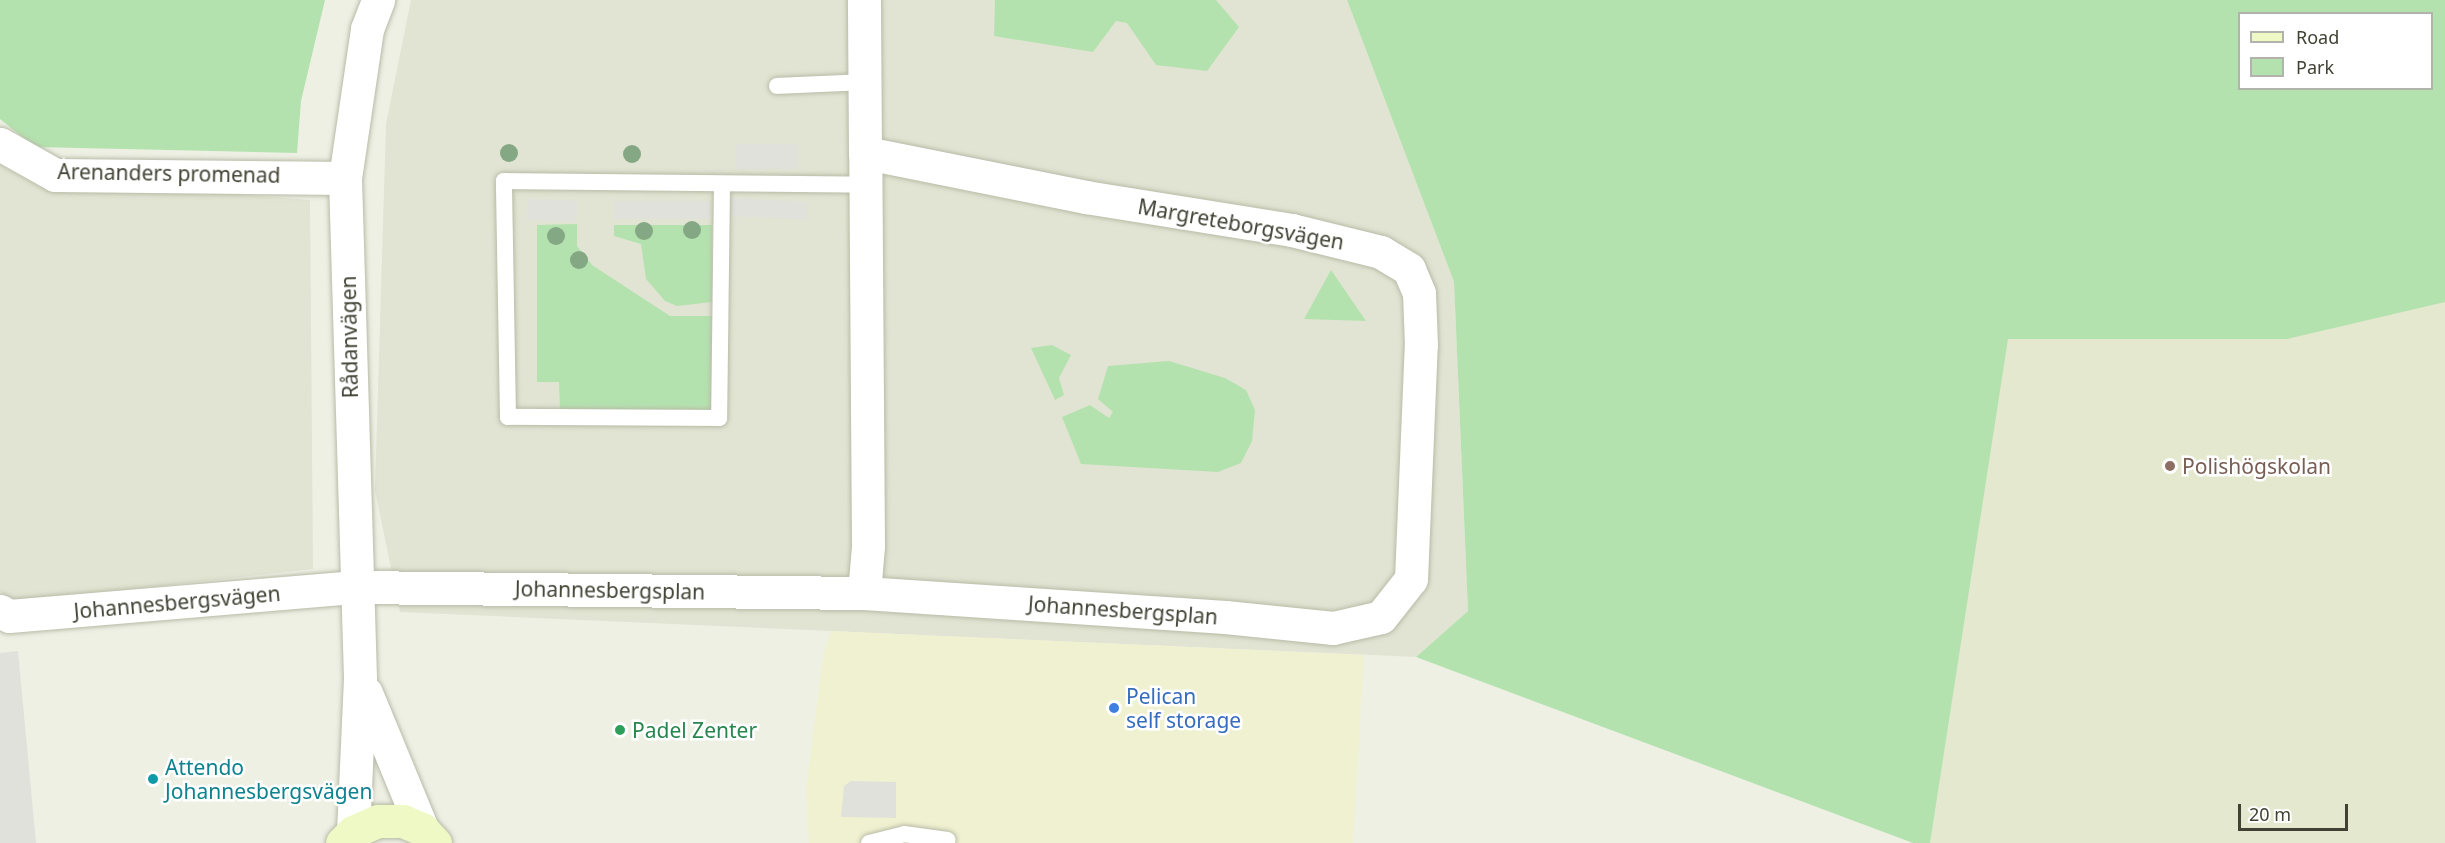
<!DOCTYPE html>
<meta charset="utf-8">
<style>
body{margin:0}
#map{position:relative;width:2445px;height:843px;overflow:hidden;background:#eef0e4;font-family:"Noto Sans",sans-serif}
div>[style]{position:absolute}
.residential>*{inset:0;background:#e1e4d2}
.commercial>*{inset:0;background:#f0f1d0}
.education>*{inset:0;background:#e4e8cf}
.green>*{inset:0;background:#b4e2af}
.parking>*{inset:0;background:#e1e1dc;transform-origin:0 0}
.roads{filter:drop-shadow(0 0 2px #b8bba7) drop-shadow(0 0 2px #b8bba7)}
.lane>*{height:16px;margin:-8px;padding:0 8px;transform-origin:8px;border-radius:8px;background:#fff}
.street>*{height:33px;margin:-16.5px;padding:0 16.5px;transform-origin:16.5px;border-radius:16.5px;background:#fff}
.secondary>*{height:33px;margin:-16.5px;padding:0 16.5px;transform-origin:16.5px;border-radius:16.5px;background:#eef9c5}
.trees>*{width:18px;height:18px;margin:-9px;border-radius:50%;background:#84a883}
.dots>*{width:16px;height:16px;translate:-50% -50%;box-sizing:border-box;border:3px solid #fff;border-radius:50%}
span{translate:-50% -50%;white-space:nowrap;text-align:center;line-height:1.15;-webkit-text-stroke:5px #fff;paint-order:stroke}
.street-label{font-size:21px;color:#414234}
.education-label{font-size:21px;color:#785e54}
.left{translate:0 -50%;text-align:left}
.shop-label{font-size:21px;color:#366cbe}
.leisure-label{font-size:21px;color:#27864d}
.culture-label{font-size:21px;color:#0d838f}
.legend{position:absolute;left:2238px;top:12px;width:195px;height:78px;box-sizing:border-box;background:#fff;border:2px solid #b3b3ae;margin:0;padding:8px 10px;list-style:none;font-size:18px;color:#414234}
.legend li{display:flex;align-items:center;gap:12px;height:30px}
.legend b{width:30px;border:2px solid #b3b3ae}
.scale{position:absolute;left:2238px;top:804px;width:110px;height:27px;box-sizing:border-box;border:3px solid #414234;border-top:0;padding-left:8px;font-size:18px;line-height:21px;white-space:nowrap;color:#414234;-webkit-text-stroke:4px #fff;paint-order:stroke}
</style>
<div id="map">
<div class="residential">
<div style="clip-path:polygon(411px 0,1347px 0,1454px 282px,1468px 611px,1416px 657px,400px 612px,375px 490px,386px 124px)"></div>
<div style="clip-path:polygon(0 165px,40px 187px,162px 189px,310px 200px,313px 569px,17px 602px,0 592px)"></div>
</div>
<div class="commercial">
<div style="clip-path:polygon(831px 631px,1364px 655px,1353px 843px,809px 843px,806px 789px,823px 657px)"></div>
</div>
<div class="education">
<div style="clip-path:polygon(evenodd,1867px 0,2445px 0,2445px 843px,1919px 843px,1867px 0,2240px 14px,2432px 14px,2432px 88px,2240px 88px,2240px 14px)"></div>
</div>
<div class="green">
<div style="clip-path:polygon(0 0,325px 0,301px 101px,297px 153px,35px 147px,0 119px)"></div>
<div style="clip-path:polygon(995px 0,1216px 0,1239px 27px,1207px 71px,1156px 65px,1127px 23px,1116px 21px,1093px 52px,994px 36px)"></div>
<div style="clip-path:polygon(evenodd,1347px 0,2445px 0,2445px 302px,2287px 339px,2008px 339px,1930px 843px,1913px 843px,1416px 657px,1468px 611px,1454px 282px,1347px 0,2240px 14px,2432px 14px,2432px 88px,2240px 88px,2240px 14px)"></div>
<div style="clip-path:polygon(577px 224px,577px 246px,592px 265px,670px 316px,712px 316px,711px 411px,560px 411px,559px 382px,537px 382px,537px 225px)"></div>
<div style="clip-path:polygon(614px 225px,712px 225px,712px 302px,677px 306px,665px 301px,646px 279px,641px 244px,614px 236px)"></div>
<div style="clip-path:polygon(1331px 270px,1366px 321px,1304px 319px)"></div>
<div style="clip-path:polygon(1052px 345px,1071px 355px,1059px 378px,1064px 395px,1055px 400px,1031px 348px)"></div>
<div style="clip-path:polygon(1169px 361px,1225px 378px,1246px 390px,1255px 410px,1252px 441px,1241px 463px,1218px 472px,1081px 464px,1062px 417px,1090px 405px,1109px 418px,1113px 412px,1098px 399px,1108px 366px)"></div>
</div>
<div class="parking">
<div style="left:736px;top:144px;width:62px;height:25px"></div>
<div style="left:528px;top:199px;width:49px;height:21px;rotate:2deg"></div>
<div style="left:710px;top:201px;width:18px;height:96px;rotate:90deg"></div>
<div style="left:808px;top:202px;width:18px;height:80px;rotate:93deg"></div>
<div style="clip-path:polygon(18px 651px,36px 843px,0 843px,0 653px)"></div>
<div style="clip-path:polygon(851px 781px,896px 782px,896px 818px,841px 817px,844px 786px)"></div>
</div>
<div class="roads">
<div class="lane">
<div style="left:777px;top:86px;width:88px;rotate:-2.6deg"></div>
<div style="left:722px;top:184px;width:234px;rotate:90.7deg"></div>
<div style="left:719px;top:418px;width:211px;rotate:-179.7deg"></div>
<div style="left:508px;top:417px;width:236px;rotate:-91deg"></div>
<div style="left:504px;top:181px;width:361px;rotate:0.6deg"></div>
<div style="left:869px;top:843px;width:36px;rotate:-14deg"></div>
<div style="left:904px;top:834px;width:44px;rotate:7.8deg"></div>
</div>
<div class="street">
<div style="left:0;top:144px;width:63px;rotate:29.4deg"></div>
<div style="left:55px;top:175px;width:290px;rotate:0.6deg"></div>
<div style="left:864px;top:593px;width:47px;rotate:-85.1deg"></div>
<div style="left:868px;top:546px;width:393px;rotate:-90.4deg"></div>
<div style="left:0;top:611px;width:10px;rotate:29deg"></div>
<div style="left:9px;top:616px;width:348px;rotate:-4.8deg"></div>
<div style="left:356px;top:587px;width:508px;rotate:0.68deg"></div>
<div style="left:864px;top:593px;width:362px;rotate:3.8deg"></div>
<div style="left:1225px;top:617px;width:109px;rotate:5.8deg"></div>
<div style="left:1333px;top:628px;width:49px;rotate:-12.9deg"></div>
<div style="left:1381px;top:617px;width:48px;rotate:-51.7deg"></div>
<div style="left:1411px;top:579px;width:234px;rotate:-87.6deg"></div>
<div style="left:1421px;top:345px;width:52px;rotate:-92.2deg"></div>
<div style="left:1419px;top:293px;width:26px;rotate:-113deg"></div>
<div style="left:1409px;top:269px;width:33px;rotate:-149deg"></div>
<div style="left:1381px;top:252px;width:92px;rotate:-166.1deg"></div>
<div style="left:1292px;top:230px;width:209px;rotate:-170.9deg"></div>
<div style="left:1086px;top:197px;width:225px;rotate:-168.7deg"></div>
<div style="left:865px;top:153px;width:153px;rotate:-90.4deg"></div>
<div style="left:366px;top:693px;width:147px;rotate:67.6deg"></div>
<div style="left:353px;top:832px;width:154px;rotate:-87.4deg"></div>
<div style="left:360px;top:678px;width:500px;rotate:-91.72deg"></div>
<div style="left:345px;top:178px;width:151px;rotate:-81.6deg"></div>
<div style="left:367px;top:29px;width:31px;rotate:-69deg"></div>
</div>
<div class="secondary">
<div style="left:342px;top:843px;width:16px;rotate:-45deg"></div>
<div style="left:353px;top:832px;width:27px;rotate:-24deg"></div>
<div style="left:378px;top:821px;width:25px"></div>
<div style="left:403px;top:821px;width:21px;rotate:23deg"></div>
<div style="left:422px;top:829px;width:19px;rotate:47deg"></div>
</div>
</div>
<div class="trees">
<div style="left:509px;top:153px"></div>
<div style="left:632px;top:154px"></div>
<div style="left:692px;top:230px"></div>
<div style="left:644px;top:231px"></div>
<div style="left:556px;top:236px"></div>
<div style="left:579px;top:260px"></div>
</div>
<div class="dots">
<div style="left:2170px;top:466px;background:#8d6e63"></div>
<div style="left:1114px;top:708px;background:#3f7fe0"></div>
<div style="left:620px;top:730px;background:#2e9e5b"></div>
<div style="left:153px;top:779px;background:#0f9aa8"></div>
</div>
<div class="street-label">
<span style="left:169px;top:173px;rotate:1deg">Arenanders promenad</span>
<span style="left:1241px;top:224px;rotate:10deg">Margreteborgsvägen</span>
<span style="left:349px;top:337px;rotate:-91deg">Rådanvägen</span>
<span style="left:610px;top:590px;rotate:1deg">Johannesbergsplan</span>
<span style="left:177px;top:602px;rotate:-5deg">Johannesbergsvägen</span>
<span style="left:1123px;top:610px;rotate:4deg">Johannesbergsplan</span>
</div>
<div class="education-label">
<span class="left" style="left:2182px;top:466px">Polishögskolan</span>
</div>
<div class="shop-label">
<span class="left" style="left:1126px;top:708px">Pelican<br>self storage</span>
</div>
<div class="leisure-label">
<span class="left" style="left:632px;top:730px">Padel Zenter</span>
</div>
<div class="culture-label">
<span class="left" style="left:165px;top:779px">Attendo<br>Johannesbergsvägen</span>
</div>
<ul class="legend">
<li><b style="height:8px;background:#eef9c5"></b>Road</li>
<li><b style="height:16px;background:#b4e2af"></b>Park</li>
</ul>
<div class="scale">20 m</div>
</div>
